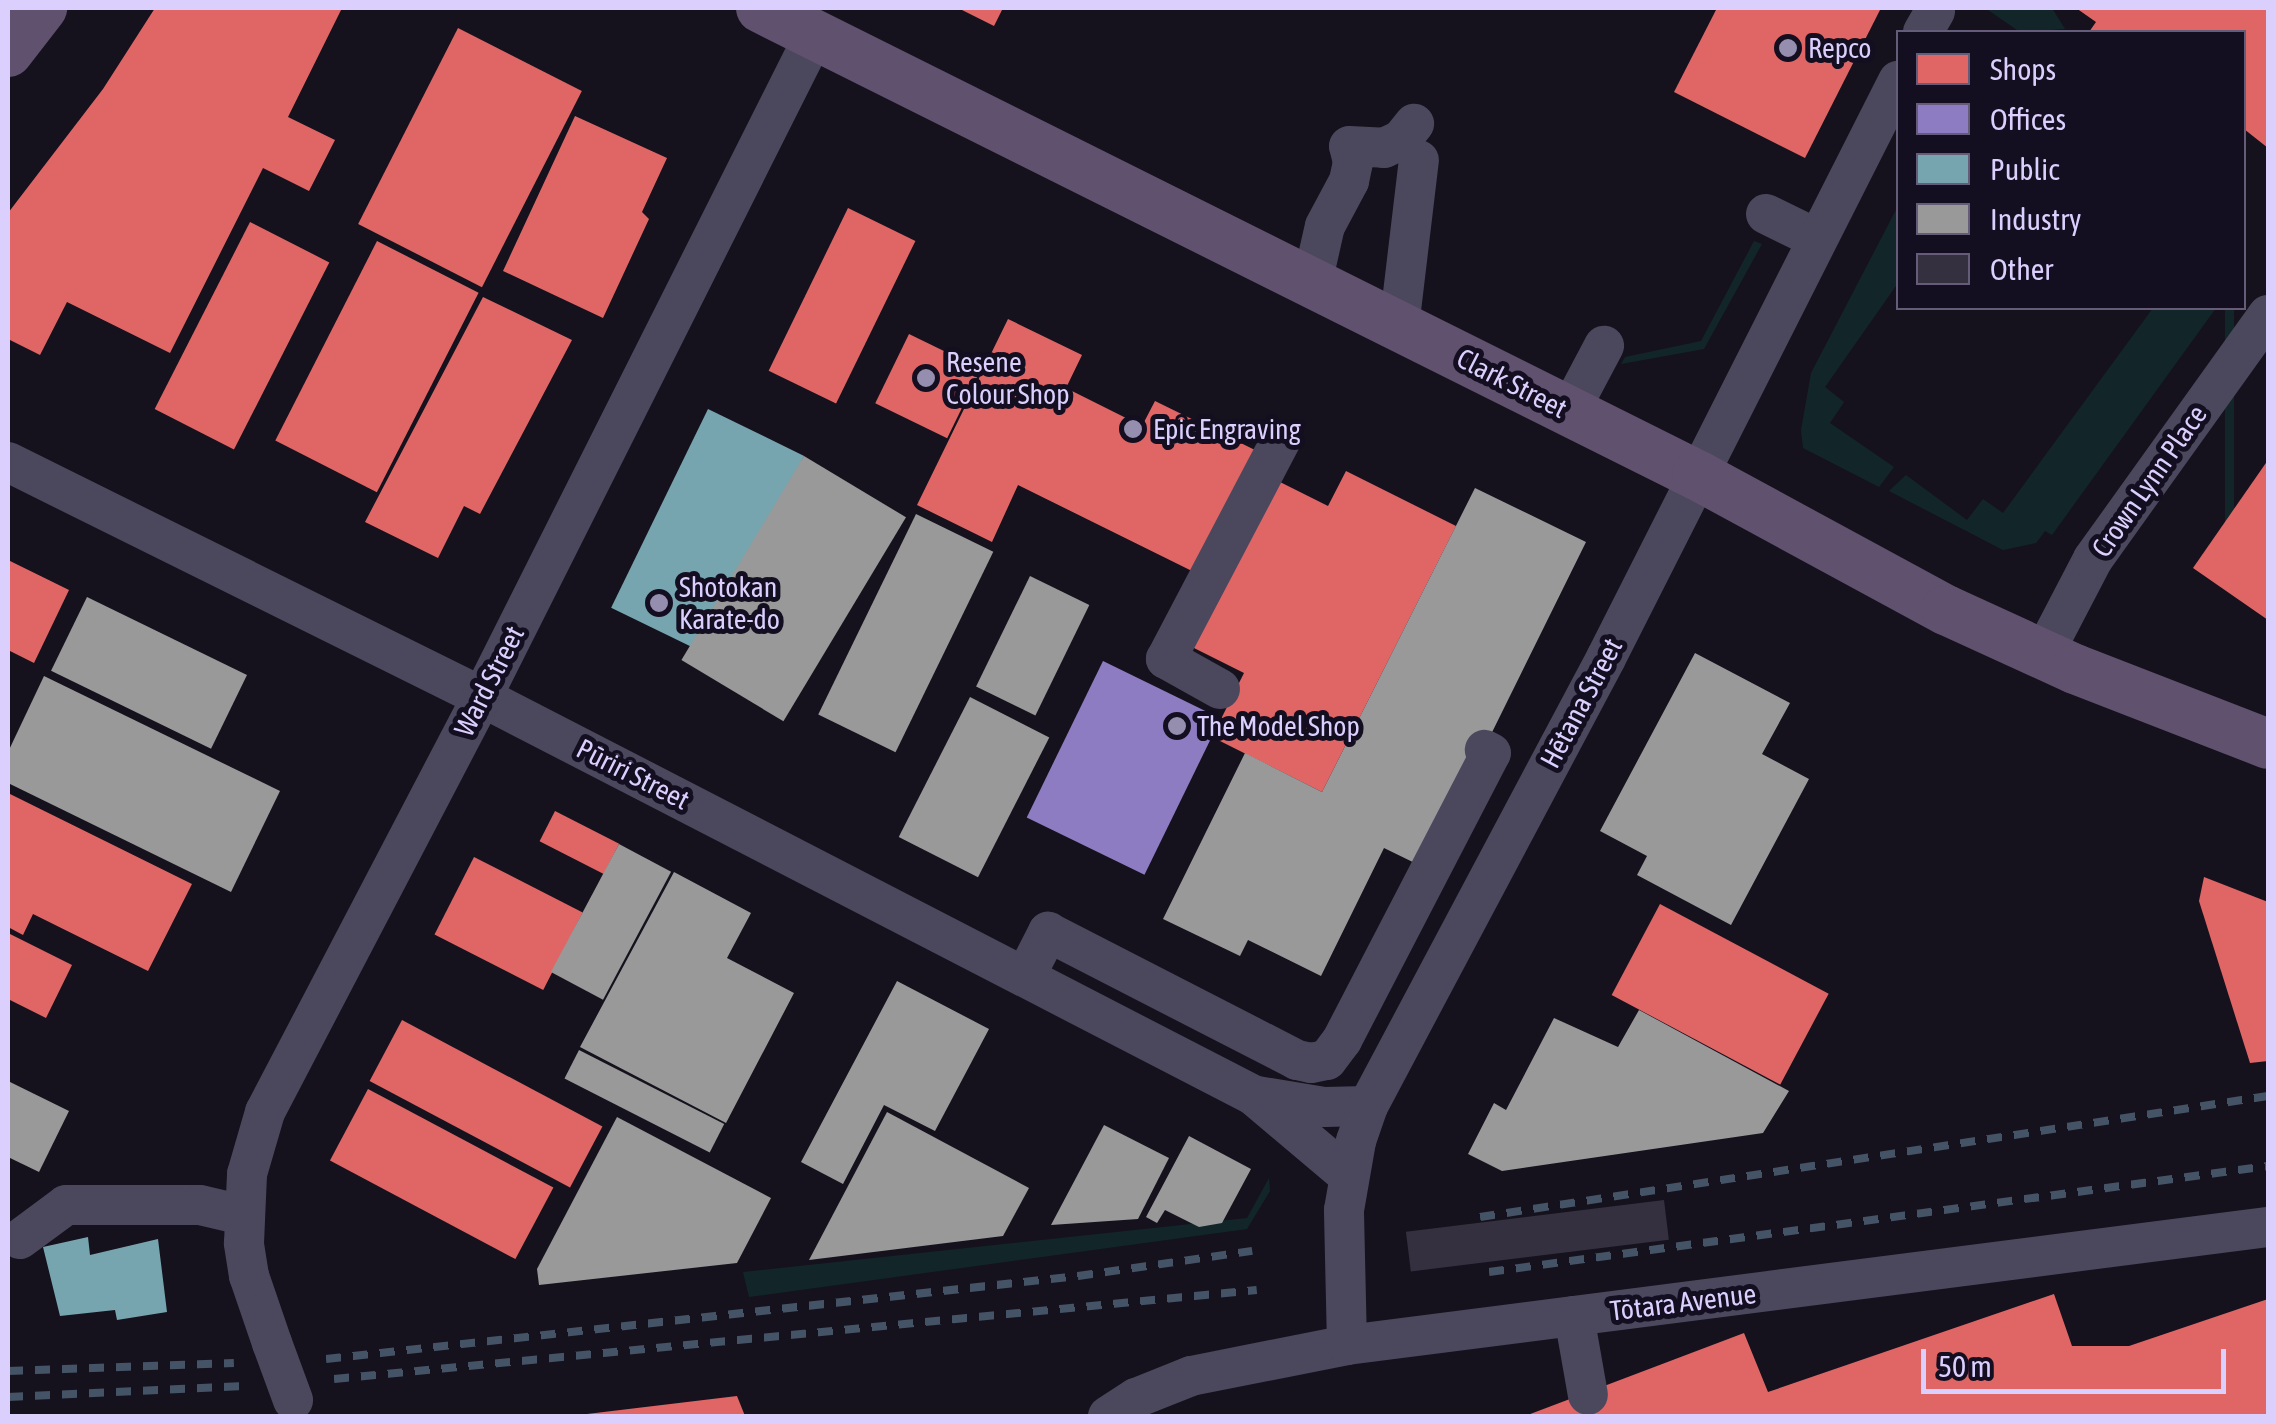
<!DOCTYPE html>
<meta charset="utf-8">
<style>
body{margin:0}
#map{position:relative;width:2276px;height:1424px;overflow:hidden;background:#15121d;font-family:"Asap Condensed",sans-serif}
div>[style]{position:absolute}
.green>*{inset:0;background:#122629;transform-origin:0 0}
.shops>*{inset:0;background:#e06666;transform-origin:0 0}
.offices>*{inset:0;background:#8e7cc3;transform-origin:0 0}
.public>*{inset:0;background:#76a5af;transform-origin:0 0}
.industry>*{inset:0;background:#999;transform-origin:0 0}
.building>*{inset:0;background:#34303f;transform-origin:0 0}
.minor>*{height:40px;margin:-20px;padding:0 20px;transform-origin:20px;border-radius:20px;background:#4b485d}
.major>*{height:50px;margin:-25px;padding:0 25px;transform-origin:25px;border-radius:25px;background:#60516f}
.rail>*{height:8px;margin-top:-4px;transform-origin:0;background:repeating-linear-gradient(90deg,#455366 0 15px,transparent 0 27px)}
.minor-bridge>*{height:40px;margin:-20px;padding:0 20px;transform-origin:20px;border-radius:20px;background:#4b485d}
.dots>*{width:28px;height:28px;translate:-50% -50%;box-sizing:border-box;border:5px solid #140e21;border-radius:50%}
span{translate:-50% -50%;white-space:nowrap;text-align:center;line-height:1.15;-webkit-text-stroke:10px #140e21;paint-order:stroke}
.poi-label{font-size:28px;color:#dbd0fd}
.left{translate:0 -50%;text-align:left}
.street-label{font-size:28px;color:#dbd0fd}
.frame{position:absolute;inset:0;border:10px solid #dbd0fd;pointer-events:none}
.legend{position:absolute;left:1896px;top:30px;width:350px;height:280px;box-sizing:border-box;background:#140e21;border:2px solid #645c79;margin:0;padding:12px 18px;list-style:none;font-size:30px;color:#dbd0fd}
.legend li{display:flex;align-items:center;gap:20px;height:50px}
.legend b{width:50px;border:2px solid #645c79}
.scale{position:absolute;left:1921px;top:1349px;width:305px;height:45px;box-sizing:border-box;border:5px solid #dbd0fd;border-top:0;padding-left:12px;font-size:30px;line-height:35px;white-space:nowrap;color:#dbd0fd;-webkit-text-stroke:8px #140e21;paint-order:stroke}
</style>
<div id="map">
<div class="green">
<div style="clip-path:polygon(1985px 8px,2052px 8px,2065px 29px,2020px 32px)"></div>
<div style="clip-path:polygon(1898px 206px,1898px 283px,1825px 387px,1844px 402px,1830px 423px,1894px 467px,1879px 487px,1803px 448px,1801px 430px,1811px 373px)"></div>
<div style="clip-path:polygon(1754px 241px,1762px 244px,1704px 349px,1621px 364px,1625px 357px,1701px 341px)"></div>
<div style="clip-path:polygon(2153px 308px,2216px 308px,2052px 535px,2045px 531px,2036px 543px,2003px 550px,1889px 491px,1906px 475px,1967px 520px,1983px 499px,2003px 513px)"></div>
<div style="left:2225px;top:308px;width:9px;height:281px"></div>
<div style="clip-path:polygon(1269px 1178px,1270px 1191px,1247px 1229px,749px 1297px,743px 1272px,1247px 1218px)"></div>
</div>
<div class="shops">
<div style="clip-path:polygon(155px 8px,342px 8px,288px 117px,335px 140px,309px 191px,263px 168px,170px 353px,67px 302px,40px 355px,8px 339px,8px 213px,103px 89px)"></div>
<div style="clip-path:polygon(958px 8px,1003px 8px,994px 26px)"></div>
<div style="clip-path:polygon(1717px 8px,1881px 8px,1805px 158px,1674px 92px)"></div>
<div style="clip-path:polygon(2076px 8px,2268px 8px,2268px 148px,2244px 129px,2244px 32px,2089px 32px,2096px 22px)"></div>
<div style="left:458px;top:28px;width:139px;height:220px;rotate:27deg"></div>
<div style="clip-path:polygon(575px 116px,667px 158px,642px 212px,649px 219px,603px 318px,503px 271px)"></div>
<div style="left:848px;top:208px;width:75px;height:181px;rotate:26deg"></div>
<div style="left:250px;top:222px;width:89px;height:210px;rotate:27deg"></div>
<div style="left:377px;top:241px;width:114px;height:224px;rotate:27deg"></div>
<div style="clip-path:polygon(483px 297px,572px 340px,480px 514px,464px 506px,438px 558px,365px 522px)"></div>
<div style="clip-path:polygon(1008px 319px,1082px 355px,1066px 388px,1142px 426px,1155px 401px,1257px 451px,1196px 573px,1018px 485px,992px 542px,917px 505px)"></div>
<div style="left:909px;top:334px;width:80px;height:77px;rotate:26deg"></div>
<div style="clip-path:polygon(2268px 460px,2268px 620px,2193px 568px)"></div>
<div style="clip-path:polygon(1346px 471px,1456px 526px,1322px 792px,1212px 737px,1244px 673px,1186px 644px,1270px 477px,1328px 506px)"></div>
<div style="clip-path:polygon(8px 560px,69px 590px,34px 663px,8px 650px)"></div>
<div style="clip-path:polygon(8px 793px,192px 884px,148px 971px,33px 914px,23px 935px,8px 927px)"></div>
<div style="left:555px;top:811px;width:72px;height:34px;rotate:27deg"></div>
<div style="left:474px;top:857px;width:122px;height:87px;rotate:27deg"></div>
<div style="clip-path:polygon(2204px 877px,2268px 902px,2268px 1061px,2250px 1063px,2199px 901px)"></div>
<div style="left:1660px;top:904px;width:191px;height:103px;rotate:28deg"></div>
<div style="clip-path:polygon(8px 933px,72px 965px,46px 1018px,8px 999px)"></div>
<div style="left:402px;top:1020px;width:227px;height:69px;rotate:28deg"></div>
<div style="left:368px;top:1089px;width:210px;height:81px;rotate:28deg"></div>
<div style="clip-path:polygon(2054px 1294px,2072px 1346px,2129px 1346px,2268px 1299px,2268px 1416px,1525px 1416px,1744px 1333px,1768px 1392px)"></div>
<div style="clip-path:polygon(737px 1396px,745px 1416px,587px 1416px,587px 1414px)"></div>
</div>
<div class="offices">
<div style="left:1103px;top:661px;width:131px;height:174px;rotate:26deg"></div>
</div>
<div class="public">
<div style="left:708px;top:409px;width:107px;height:221px;rotate:26deg"></div>
<div style="clip-path:polygon(88px 1237px,90px 1255px,158px 1239px,167px 1312px,117px 1320px,115px 1310px,60px 1316px,43px 1247px)"></div>
</div>
<div class="industry">
<div style="left:804px;top:456px;width:119px;height:238px;rotate:31deg"></div>
<div style="clip-path:polygon(1475px 488px,1586px 542px,1425px 868px,1384px 848px,1321px 976px,1248px 940px,1240px 956px,1163px 919px,1245px 753px,1322px 792px)"></div>
<div style="left:916px;top:514px;width:86px;height:223px;rotate:26deg"></div>
<div style="left:1030px;top:576px;width:66px;height:123px;rotate:26deg"></div>
<div style="left:87px;top:597px;width:178px;height:82px;rotate:26deg"></div>
<div style="clip-path:polygon(1695px 653px,1790px 703px,1762px 754px,1809px 779px,1731px 925px,1637px 875px,1647px 856px,1600px 831px)"></div>
<div style="clip-path:polygon(44px 676px,280px 791px,231px 892px,8px 783px,8px 752px)"></div>
<div style="left:970px;top:697px;width:89px;height:157px;rotate:27deg"></div>
<div style="left:619px;top:844px;width:59px;height:145px;rotate:28deg"></div>
<div style="clip-path:polygon(674px 872px,751px 913px,727px 958px,794px 993px,726px 1123px,580px 1047px)"></div>
<div style="clip-path:polygon(897px 981px,989px 1029px,935px 1131px,884px 1105px,843px 1184px,801px 1162px)"></div>
<div style="clip-path:polygon(1639px 1010px,1789px 1091px,1763px 1133px,1502px 1171px,1468px 1154px,1494px 1103px,1506px 1110px,1554px 1018px,1618px 1047px)"></div>
<div style="left:579px;top:1050px;width:163px;height:32px;rotate:27deg"></div>
<div style="clip-path:polygon(8px 1081px,69px 1111px,39px 1172px,8px 1157px)"></div>
<div style="clip-path:polygon(887px 1112px,1029px 1188px,1003px 1236px,809px 1260px)"></div>
<div style="clip-path:polygon(617px 1117px,771px 1198px,737px 1263px,539px 1285px,537px 1269px)"></div>
<div style="clip-path:polygon(1104px 1125px,1169px 1158px,1138px 1219px,1051px 1225px)"></div>
<div style="clip-path:polygon(1189px 1136px,1251px 1169px,1222px 1223px,1199px 1227px,1165px 1210px,1157px 1223px,1146px 1217px)"></div>
</div>
<div class="building">
<div style="left:1664px;top:1200px;width:40px;height:260px;rotate:83deg"></div>
</div>
<div class="minor">
<div style="left:1923px;top:32px;width:24px;rotate:-60deg"></div>
<div style="left:1766px;top:214px;width:57px;rotate:26.1deg"></div>
<div style="left:1312px;top:283px;width:58px;rotate:-77.2deg"></div>
<div style="left:1325px;top:226px;width:51px;rotate:-61.9deg"></div>
<div style="left:1349px;top:181px;width:19px;rotate:-78deg"></div>
<div style="left:1353px;top:162px;width:16px;rotate:-104deg"></div>
<div style="left:1349px;top:146px;width:35px;rotate:3deg"></div>
<div style="left:1384px;top:148px;width:19px;rotate:-25deg"></div>
<div style="left:1401px;top:140px;width:21px;rotate:-51deg"></div>
<div style="left:1399px;top:327px;width:168px;rotate:-83.2deg"></div>
<div style="left:1569px;top:412px;width:75px;rotate:-62.1deg"></div>
<div style="left:8px;top:462px;width:529px;rotate:26.37deg"></div>
<div style="left:482px;top:697px;width:868px;rotate:27.3deg"></div>
<div style="left:1253px;top:1095px;width:126px;rotate:40.2deg"></div>
<div style="left:2043px;top:655px;width:108px;rotate:-62.5deg"></div>
<div style="left:2093px;top:559px;width:300px;rotate:-54.4deg"></div>
<div style="left:1220px;top:689px;width:62px;rotate:-150.9deg"></div>
<div style="left:1166px;top:659px;width:247px;rotate:-62.3deg"></div>
<div style="left:1025px;top:977px;width:51px;rotate:-62.9deg"></div>
<div style="left:1048px;top:932px;width:280px;rotate:27.2deg"></div>
<div style="left:1297px;top:1060px;width:14px;rotate:12deg"></div>
<div style="left:1311px;top:1063px;width:16px;rotate:-11deg"></div>
<div style="left:1327px;top:1060px;width:25px;rotate:-53deg"></div>
<div style="left:1342px;top:1040px;width:323px;rotate:-62.6deg"></div>
<div style="left:1491px;top:753px;width:7px;rotate:-153deg"></div>
<div style="left:1257px;top:1096px;width:68px;rotate:9.3deg"></div>
<div style="left:1324px;top:1107px;width:44px;rotate:-1.3deg"></div>
<div style="left:20px;top:1239px;width:57px;rotate:-36.5deg"></div>
<div style="left:66px;top:1205px;width:134px"></div>
<div style="left:200px;top:1205px;width:44px;rotate:13.1deg"></div>
<div style="left:1574px;top:1316px;width:80px;rotate:80deg"></div>
<div style="left:272px;top:1343px;width:71px;rotate:-108.9deg"></div>
<div style="left:249px;top:1276px;width:33px;rotate:-99deg"></div>
<div style="left:244px;top:1243px;width:69px;rotate:-87.5deg"></div>
<div style="left:247px;top:1174px;width:65px;rotate:-73.8deg"></div>
<div style="left:265px;top:1112px;width:468px;rotate:-62.4deg"></div>
<div style="left:482px;top:697px;width:742px;rotate:-63.33deg"></div>
<div style="left:1347px;top:1345px;width:135px;rotate:-91.3deg"></div>
<div style="left:1344px;top:1210px;width:70px;rotate:-80.1deg"></div>
<div style="left:1356px;top:1141px;width:37px;rotate:-71deg"></div>
<div style="left:1368px;top:1106px;width:507px;rotate:-62.02deg"></div>
<div style="left:1606px;top:658px;width:647px;rotate:-63.16deg"></div>
<div style="left:1108px;top:1416px;width:33px;rotate:-33deg"></div>
<div style="left:1136px;top:1398px;width:59px;rotate:-21.8deg"></div>
<div style="left:1191px;top:1376px;width:159px;rotate:-11.2deg"></div>
<div style="left:1347px;top:1345px;width:929px;rotate:-7.3deg"></div>
</div>
<div class="major">
<div style="left:761px;top:8px;width:1046px;rotate:26.52deg"></div>
<div style="left:1697px;top:475px;width:283px;rotate:28.5deg"></div>
<div style="left:1946px;top:610px;width:142px;rotate:24.6deg"></div>
<div style="left:2075px;top:669px;width:207px;rotate:21.2deg"></div>
<div style="left:8px;top:52px;width:56px;rotate:-52.3deg"></div>
</div>
<div class="rail">
<div style="left:1480px;top:1217px;width:797px;rotate:-8.73deg"></div>
<div style="left:1489px;top:1272px;width:786px;rotate:-7.75deg"></div>
<div style="left:326px;top:1359px;width:757px;rotate:-6.3deg"></div>
<div style="left:1078px;top:1276px;width:176px;rotate:-8.2deg"></div>
<div style="left:8px;top:1371px;width:226px;rotate:-2deg"></div>
<div style="left:334px;top:1379px;width:927px;rotate:-5.51deg"></div>
<div style="left:8px;top:1397px;width:236px;rotate:-2.7deg"></div>
</div>
<div class="minor-bridge">
<div style="left:272px;top:1343px;width:61px;rotate:69.8deg"></div>
</div>
<div class="dots">
<div style="left:1788px;top:48px;background:#968eaf"></div>
<div style="left:926px;top:378px;background:#968eaf"></div>
<div style="left:1133px;top:429px;background:#968eaf"></div>
<div style="left:659px;top:603px;background:#968eaf"></div>
<div style="left:1177px;top:726px;background:#968eaf"></div>
</div>
<div class="poi-label">
<span class="left" style="left:1808px;top:48px">Repco</span>
<span class="left" style="left:946px;top:378px">Resene<br>Colour Shop</span>
<span class="left" style="left:1153px;top:429px">Epic Engraving</span>
<span class="left" style="left:679px;top:603px">Shotokan<br>Karate-do</span>
<span class="left" style="left:1197px;top:726px">The Model Shop</span>
</div>
<div class="street-label">
<span style="left:1512px;top:383px;rotate:27deg">Clark Street</span>
<span style="left:2149px;top:481px;rotate:-55deg">Crown Lynn Place</span>
<span style="left:489px;top:681px;rotate:-63deg">Ward Street</span>
<span style="left:1581px;top:703px;rotate:-62deg">Hētana Street</span>
<span style="left:633px;top:774px;rotate:27deg">Pūriri Street</span>
<span style="left:1683px;top:1302px;rotate:-7deg">Tōtara Avenue</span>
</div>
<div class="frame"></div>
<ul class="legend">
<li><b style="height:28px;background:#e06666"></b>Shops</li>
<li><b style="height:28px;background:#8e7cc3"></b>Offices</li>
<li><b style="height:28px;background:#76a5af"></b>Public</li>
<li><b style="height:28px;background:#999"></b>Industry</li>
<li><b style="height:28px;background:#34303f"></b>Other</li>
</ul>
<div class="scale">50 m</div>
</div>
